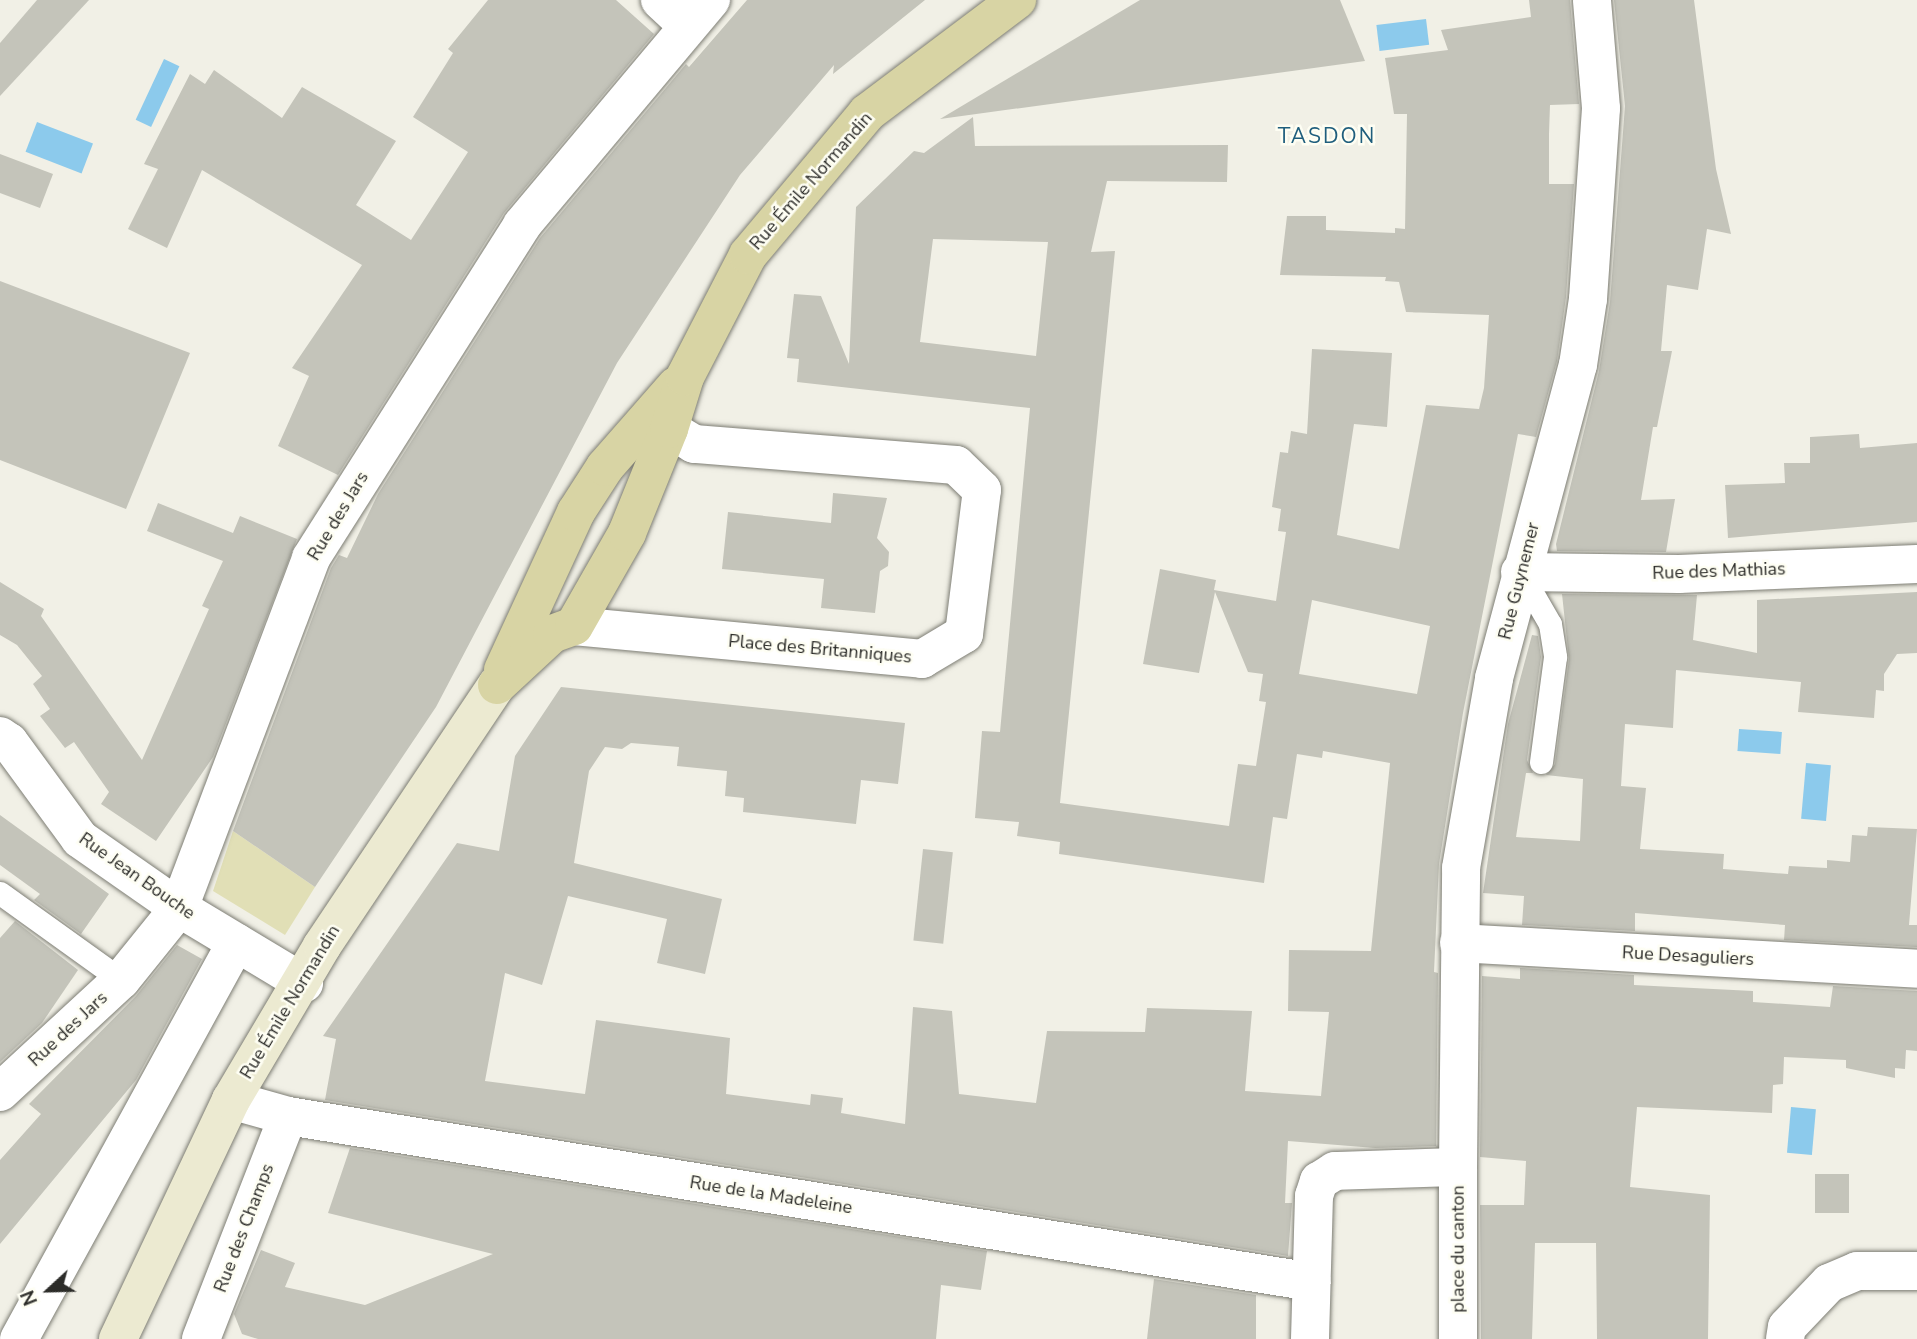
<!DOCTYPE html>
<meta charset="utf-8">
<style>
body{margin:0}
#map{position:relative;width:1917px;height:1339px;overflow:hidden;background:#f1f0e6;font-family:"Nunito Sans",sans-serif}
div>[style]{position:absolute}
.green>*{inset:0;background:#e1dfb6}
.water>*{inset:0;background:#8ccaec;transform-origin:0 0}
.building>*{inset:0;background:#c4c4ba;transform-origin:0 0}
.roads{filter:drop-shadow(0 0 2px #7d7d74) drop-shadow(0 0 2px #7d7d74)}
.lane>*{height:23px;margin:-11.5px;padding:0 11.5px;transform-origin:11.5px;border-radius:11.5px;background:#fff}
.street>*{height:38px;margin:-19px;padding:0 19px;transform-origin:19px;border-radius:19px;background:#fff}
.secondary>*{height:38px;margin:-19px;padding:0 19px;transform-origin:19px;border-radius:19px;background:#ecead1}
.primary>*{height:38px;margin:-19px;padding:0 19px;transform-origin:19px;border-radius:19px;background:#d8d4a4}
span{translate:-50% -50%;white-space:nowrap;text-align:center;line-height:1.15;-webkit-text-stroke:5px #fefef3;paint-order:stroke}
.street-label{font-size:18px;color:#2c2c29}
.quarter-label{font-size:21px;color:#1f5e7d;letter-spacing:2px}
.north{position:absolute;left:14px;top:1255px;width:70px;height:70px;-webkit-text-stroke:5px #fefef3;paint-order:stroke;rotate:248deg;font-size:19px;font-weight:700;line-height:28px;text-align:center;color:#2c2c29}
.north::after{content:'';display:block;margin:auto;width:24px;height:32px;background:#2c2c29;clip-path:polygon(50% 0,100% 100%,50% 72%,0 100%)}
</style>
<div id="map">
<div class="green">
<div style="clip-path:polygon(233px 831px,315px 887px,285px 935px,213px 891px)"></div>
</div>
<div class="water">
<div style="left:1426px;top:19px;width:26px;height:50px;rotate:83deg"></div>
<div style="left:164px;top:59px;width:17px;height:67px;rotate:25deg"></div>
<div style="left:37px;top:122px;width:60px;height:32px;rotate:21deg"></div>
<div style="left:1739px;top:729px;width:43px;height:22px;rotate:4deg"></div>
<div style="left:1806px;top:763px;width:25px;height:56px;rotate:5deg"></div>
<div style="left:1791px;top:1107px;width:25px;height:46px;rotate:5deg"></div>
</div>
<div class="building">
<div style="clip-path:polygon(37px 0,89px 0,0 96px,0 43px)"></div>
<div style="clip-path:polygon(488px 0,616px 0,654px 34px,504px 213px,338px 475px,278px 446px,309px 376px,292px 368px,362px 265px,202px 170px,167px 248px,128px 229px,158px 169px,144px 164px,190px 74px,205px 84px,214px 70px,282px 118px,302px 87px,396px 141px,356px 205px,411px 240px,468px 152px,413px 117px,453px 53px,448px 49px)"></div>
<div style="clip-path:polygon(747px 0,925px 0,833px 74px,834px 65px,740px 175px,617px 363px,436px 707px,315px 887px,233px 831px,331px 568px,339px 555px,347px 558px,378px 494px,540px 238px,686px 64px,689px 67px)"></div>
<div style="clip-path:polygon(1140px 0,1340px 0,1365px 61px,940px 119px)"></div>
<div style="clip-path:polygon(evenodd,1529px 0,1570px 0,1579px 104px,1550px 105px,1549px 134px,1549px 184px,1574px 184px,1566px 297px,1557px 361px,1536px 437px,1518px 434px,1463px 713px,1439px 864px,1434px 972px,1438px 973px,1436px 1146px,1375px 1148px,1288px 1141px,1285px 1203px,1292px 1203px,1288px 1256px,325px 1100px,336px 1039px,323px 1036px,457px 843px,499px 851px,515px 756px,561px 687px,905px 723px,898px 784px,861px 780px,856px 824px,743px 812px,744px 798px,725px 796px,727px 771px,677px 766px,679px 747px,631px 743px,622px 749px,605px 747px,589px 771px,574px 863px,722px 899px,705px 974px,657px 963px,667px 919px,568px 896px,542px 985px,505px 973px,485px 1081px,585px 1094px,596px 1020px,730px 1038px,726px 1094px,810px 1105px,811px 1094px,843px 1098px,841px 1113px,905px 1124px,913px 1007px,952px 1011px,959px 1094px,1036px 1103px,1047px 1031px,1145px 1032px,1147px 1008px,1252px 1011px,1245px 1091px,1321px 1096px,1329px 1012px,1288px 1011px,1289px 950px,1371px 951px,1390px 763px,1323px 751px,1322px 758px,1297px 754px,1287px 819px,1273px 817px,1264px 883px,1059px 854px,1060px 842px,1017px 836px,1019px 822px,975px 818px,982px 731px,1000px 732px,1030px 408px,797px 382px,799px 359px,787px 358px,794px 294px,821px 296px,849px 364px,856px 207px,914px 151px,924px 153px,973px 117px,975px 146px,1228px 145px,1227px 182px,1107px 181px,1091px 252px,1115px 251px,1060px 803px,1229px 826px,1238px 764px,1256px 766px,1266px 702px,1259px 701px,1263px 674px,1248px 672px,1215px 592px,1199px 673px,1143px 664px,1160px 569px,1216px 580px,1214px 590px,1276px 601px,1286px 532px,1278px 531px,1281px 509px,1272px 507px,1280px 452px,1288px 453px,1291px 431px,1307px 434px,1312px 349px,1392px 353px,1387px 427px,1354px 424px,1337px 535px,1399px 549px,1426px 405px,1479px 409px,1484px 388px,1489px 315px,1406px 312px,1399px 282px,1385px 281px,1386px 277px,1280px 275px,1287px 216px,1326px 216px,1326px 230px,1395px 233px,1395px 228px,1405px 229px,1407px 114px,1394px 114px,1385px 58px,1448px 50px,1441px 30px,1531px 17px,1529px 0,933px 239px,1048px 242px,1036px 356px,920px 342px,933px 239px,1529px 0,1312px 600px,1430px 626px,1417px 694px,1299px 674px,1312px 600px)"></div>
<div style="clip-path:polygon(1614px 0,1694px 0,1716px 169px,1731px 234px,1707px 229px,1698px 290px,1667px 285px,1661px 351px,1672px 351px,1657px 427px,1653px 427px,1641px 500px,1675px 499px,1666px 552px,1557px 551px,1556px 544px,1599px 371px,1610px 302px,1625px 106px)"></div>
<div style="clip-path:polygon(0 154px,53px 174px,40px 208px,0 193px)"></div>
<div style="clip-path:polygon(0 281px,190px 353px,126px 509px,0 460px)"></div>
<div style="clip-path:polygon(1859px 434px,1860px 448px,1917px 443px,1917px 522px,1728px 538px,1725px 485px,1785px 483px,1784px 463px,1810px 463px,1810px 437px)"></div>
<div style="clip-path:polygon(833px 493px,887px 498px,877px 538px,889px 552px,888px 566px,880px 571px,875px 613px,821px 608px,824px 579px,722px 569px,728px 512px,831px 523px)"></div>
<div style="clip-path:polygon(158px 503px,233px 533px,240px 516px,297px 539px,213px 757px,156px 841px,101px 804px,109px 792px,74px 742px,65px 748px,40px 716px,50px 709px,33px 684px,42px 676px,17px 645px,0 635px,0 582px,44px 609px,41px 616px,142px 760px,209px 609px,202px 606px,223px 561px,147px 531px)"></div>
<div style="clip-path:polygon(1917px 592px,1917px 653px,1897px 654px,1884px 674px,1884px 691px,1876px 690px,1874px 718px,1798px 712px,1801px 682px,1676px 670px,1673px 728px,1625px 724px,1621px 786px,1646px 788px,1640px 849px,1724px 854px,1723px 869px,1788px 874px,1789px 866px,1827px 868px,1827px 860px,1850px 862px,1852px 835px,1867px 836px,1868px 827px,1917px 829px,1909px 925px,1917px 925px,1917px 947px,1784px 940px,1785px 925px,1635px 913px,1635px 931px,1522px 925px,1524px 896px,1483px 893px,1508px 724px,1532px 635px,1538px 636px,1541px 657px,1527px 760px,1533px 773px,1526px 773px,1516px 837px,1580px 841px,1583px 779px,1546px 775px,1555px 764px,1569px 659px,1562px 594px,1697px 595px,1693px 640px,1757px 653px,1757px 600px)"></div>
<div style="clip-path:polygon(0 815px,109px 894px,81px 934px,34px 900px,40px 894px,0 865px)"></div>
<div style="left:923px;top:849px;width:30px;height:92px;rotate:6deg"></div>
<div style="clip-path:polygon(15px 921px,78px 970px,42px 1023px,0 1062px,0 938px)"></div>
<div style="clip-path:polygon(177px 945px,202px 959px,136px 1080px,0 1244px,0 1160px,41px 1114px,29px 1104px,136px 996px)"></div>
<div style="clip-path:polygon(1520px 968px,1634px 975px,1634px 985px,1753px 991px,1753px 1002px,1830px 1007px,1833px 986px,1917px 991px,1917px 1051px,1906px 1050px,1905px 1069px,1895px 1068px,1895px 1078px,1846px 1068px,1846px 1060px,1784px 1057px,1783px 1084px,1773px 1085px,1772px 1113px,1637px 1107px,1630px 1187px,1710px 1195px,1708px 1339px,1597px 1339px,1596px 1243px,1535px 1243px,1532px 1339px,1481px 1339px,1480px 1205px,1524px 1205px,1526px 1161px,1480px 1157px,1482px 976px,1520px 979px)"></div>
<div style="clip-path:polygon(350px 1148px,987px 1251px,981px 1290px,941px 1285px,936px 1339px,258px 1339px,242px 1334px,234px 1314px,261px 1250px,295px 1263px,285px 1287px,365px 1305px,493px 1254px,328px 1213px)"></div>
<div style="left:1815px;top:1174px;width:34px;height:39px"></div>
<div style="clip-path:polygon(1154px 1279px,1256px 1295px,1256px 1339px,1147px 1339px)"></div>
</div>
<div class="roads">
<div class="lane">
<div style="left:1520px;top:572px;width:60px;rotate:60deg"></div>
<div style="left:1550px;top:624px;width:33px;rotate:81deg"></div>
<div style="left:1555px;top:657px;width:106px;rotate:97.6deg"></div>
<div style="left:0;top:893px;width:149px;rotate:35.7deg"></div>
</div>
<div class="street">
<div style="left:660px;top:0;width:38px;rotate:43deg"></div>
<div style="left:1520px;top:572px;width:159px;rotate:0.7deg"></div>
<div style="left:1679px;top:574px;width:238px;rotate:-2.4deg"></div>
<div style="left:574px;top:626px;width:350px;rotate:5.4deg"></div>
<div style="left:922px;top:659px;width:49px;rotate:-30.8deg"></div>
<div style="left:964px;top:634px;width:145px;rotate:-82.9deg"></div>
<div style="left:982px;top:490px;width:36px;rotate:-136deg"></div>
<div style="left:956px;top:465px;width:263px;rotate:-175.4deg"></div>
<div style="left:694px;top:444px;width:29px;rotate:-149deg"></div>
<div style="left:0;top:736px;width:11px;rotate:34deg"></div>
<div style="left:9px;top:742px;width:120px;rotate:53.8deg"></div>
<div style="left:80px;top:839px;width:121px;rotate:34.9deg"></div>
<div style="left:179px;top:908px;width:146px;rotate:31deg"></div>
<div style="left:1459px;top:943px;width:459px;rotate:3.2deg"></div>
<div style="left:0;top:1092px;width:165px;rotate:-42.8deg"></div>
<div style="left:121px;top:980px;width:92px;rotate:-51.1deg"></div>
<div style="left:179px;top:908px;width:374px;rotate:-69.3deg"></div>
<div style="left:311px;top:558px;width:394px;rotate:-57.6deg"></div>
<div style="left:522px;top:225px;width:294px;rotate:-50deg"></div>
<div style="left:231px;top:1100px;width:59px;rotate:15.7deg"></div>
<div style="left:288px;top:1116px;width:1037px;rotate:9.21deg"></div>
<div style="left:1458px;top:1167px;width:299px;rotate:-89.4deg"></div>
<div style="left:1461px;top:868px;width:193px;rotate:-80.1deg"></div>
<div style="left:1494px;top:678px;width:324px;rotate:-75deg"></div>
<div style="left:1578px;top:365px;width:67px;rotate:-81.4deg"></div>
<div style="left:1588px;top:299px;width:191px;rotate:-86.1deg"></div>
<div style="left:1601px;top:108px;width:108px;rotate:-94.8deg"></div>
<div style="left:19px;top:1339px;width:452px;rotate:-61.3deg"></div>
<div style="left:201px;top:1339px;width:239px;rotate:-68.7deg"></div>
<div style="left:1310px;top:1339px;width:143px;rotate:-88.4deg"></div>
<div style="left:1314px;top:1196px;width:16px;rotate:-72deg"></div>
<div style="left:1319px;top:1181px;width:19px;rotate:-32deg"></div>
<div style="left:1335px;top:1171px;width:123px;rotate:-1.9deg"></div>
<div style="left:1458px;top:1167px;width:172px;rotate:90deg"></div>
<div style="left:1785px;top:1339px;width:12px;rotate:-81deg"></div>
<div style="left:1787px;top:1327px;width:61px;rotate:-46.3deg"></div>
<div style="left:1829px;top:1283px;width:30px;rotate:-23deg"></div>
<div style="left:1857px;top:1271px;width:60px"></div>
</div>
<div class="secondary">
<div style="left:118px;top:1339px;width:264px;rotate:-64.7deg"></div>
<div style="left:231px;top:1100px;width:179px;rotate:-59.4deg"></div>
<div style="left:322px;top:946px;width:314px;rotate:-56.2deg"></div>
</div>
<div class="primary">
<div style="left:503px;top:670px;width:174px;rotate:-65.2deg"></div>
<div style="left:576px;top:512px;width:54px;rotate:-57.2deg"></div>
<div style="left:605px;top:467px;width:108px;rotate:-48.8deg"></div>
<div style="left:497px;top:685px;width:75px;rotate:-42.8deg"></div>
<div style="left:552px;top:634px;width:23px;rotate:-20deg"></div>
<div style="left:574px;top:626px;width:107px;rotate:-60.3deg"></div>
<div style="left:627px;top:533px;width:112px;rotate:-68deg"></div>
<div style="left:669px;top:429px;width:54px;rotate:-72.9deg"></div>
<div style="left:685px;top:377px;width:137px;rotate:-62.7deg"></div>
<div style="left:748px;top:255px;width:185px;rotate:-50deg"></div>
<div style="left:867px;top:113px;width:188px;rotate:-37deg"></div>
</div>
</div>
<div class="street-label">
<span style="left:811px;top:181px;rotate:-49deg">Rue Émile Normandin</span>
<span style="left:338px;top:516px;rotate:-59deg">Rue des Jars</span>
<span style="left:1719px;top:571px;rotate:-2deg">Rue des Mathias</span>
<span style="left:1519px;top:581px;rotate:-76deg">Rue Guynemer</span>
<span style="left:820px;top:649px;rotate:5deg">Place des Britanniques</span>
<span style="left:137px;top:876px;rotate:35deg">Rue Jean Bouche</span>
<span style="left:1688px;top:956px;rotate:3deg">Rue Desaguliers</span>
<span style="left:290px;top:1002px;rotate:-59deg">Rue Émile Normandin</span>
<span style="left:68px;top:1029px;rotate:-43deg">Rue des Jars</span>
<span style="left:771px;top:1195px;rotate:9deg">Rue de la Madeleine</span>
<span style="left:244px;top:1228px;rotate:-69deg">Rue des Champs</span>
<span style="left:1458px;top:1249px;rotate:-90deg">place du canton</span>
</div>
<div class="quarter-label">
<span style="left:1327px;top:136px">TASDON</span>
</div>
<div class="north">N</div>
</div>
